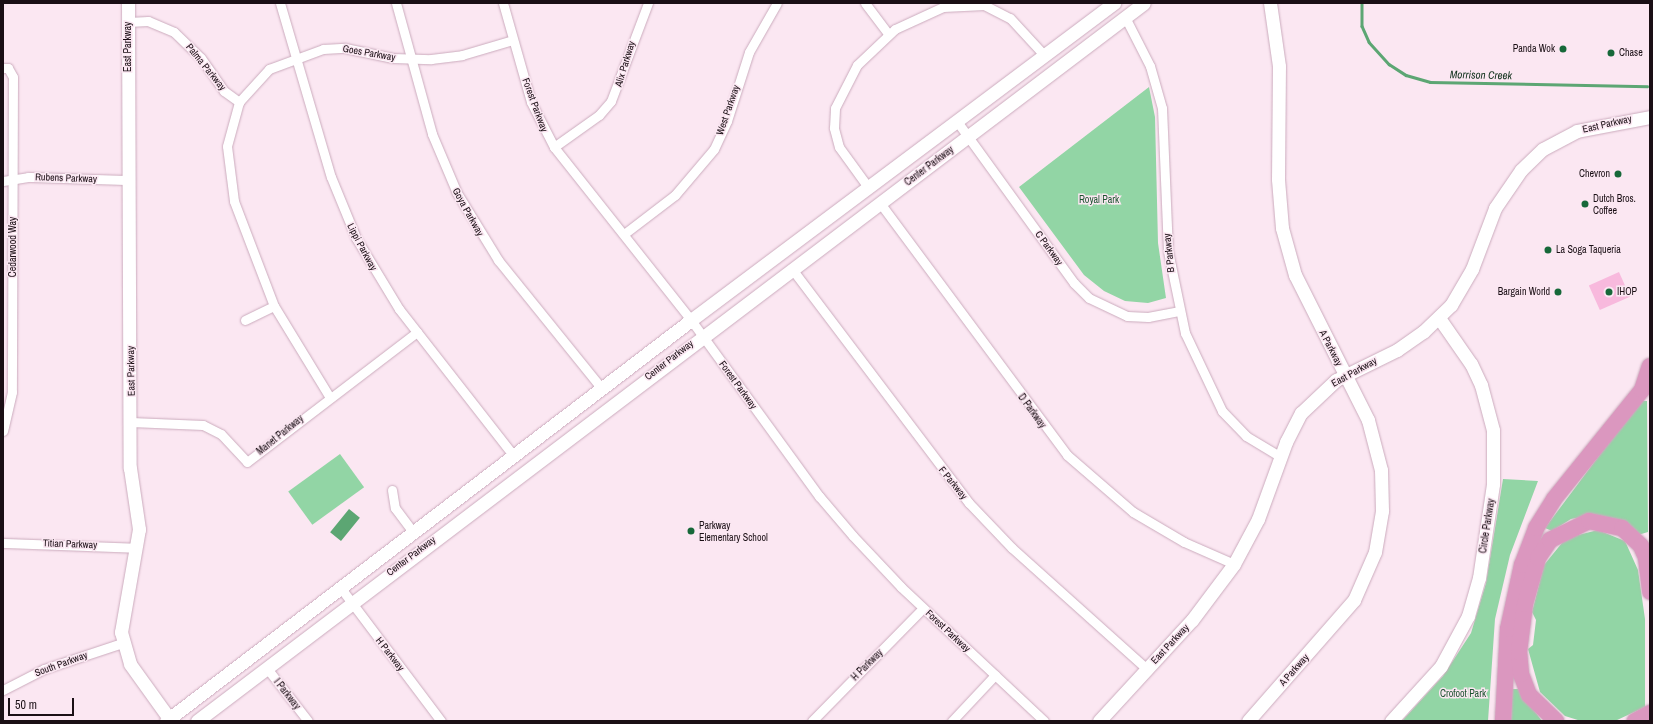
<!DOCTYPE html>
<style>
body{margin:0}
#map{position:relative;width:1653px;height:724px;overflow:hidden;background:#fbe7f2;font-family:"Archivo Narrow",sans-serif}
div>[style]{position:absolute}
.green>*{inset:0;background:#92d5a5;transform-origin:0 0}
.water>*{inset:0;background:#5ca673;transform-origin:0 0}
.stream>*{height:2.5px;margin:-1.25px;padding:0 1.25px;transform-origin:1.25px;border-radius:1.25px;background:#5ca673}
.building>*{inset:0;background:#f8b9dd;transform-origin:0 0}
.roads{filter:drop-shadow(0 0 1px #cbabbd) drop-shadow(0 0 1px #cbabbd)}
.street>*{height:9px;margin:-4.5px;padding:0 4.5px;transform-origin:4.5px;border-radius:4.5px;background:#fff}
.secondary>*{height:13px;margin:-6.5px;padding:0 6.5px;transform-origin:6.5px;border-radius:6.5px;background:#fff}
.highway>*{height:16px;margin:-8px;padding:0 8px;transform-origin:8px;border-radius:8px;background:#db97bf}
.dots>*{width:11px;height:11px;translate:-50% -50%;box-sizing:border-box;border:2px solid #fbe7f2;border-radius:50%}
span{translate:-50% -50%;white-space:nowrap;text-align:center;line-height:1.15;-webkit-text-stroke:3px #fbe7f2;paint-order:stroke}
.street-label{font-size:10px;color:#1a0f15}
.poi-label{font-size:10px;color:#1a0f15}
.right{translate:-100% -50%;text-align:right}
.left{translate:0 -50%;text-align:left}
.park-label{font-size:10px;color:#1c5330}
.water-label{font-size:11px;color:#11311c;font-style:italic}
.frame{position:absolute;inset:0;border:4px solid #1a0f15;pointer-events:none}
.scale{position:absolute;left:8px;top:698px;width:66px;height:18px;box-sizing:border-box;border:2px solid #1a0f15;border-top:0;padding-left:5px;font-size:12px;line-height:14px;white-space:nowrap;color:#1a0f15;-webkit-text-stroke:3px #fbe7f2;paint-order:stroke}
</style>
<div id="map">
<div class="green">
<div style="clip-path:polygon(1149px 87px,1155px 117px,1158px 243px,1166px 298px,1148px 303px,1125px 301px,1104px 291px,1084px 275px,1019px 187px)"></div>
<div style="clip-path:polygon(1640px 401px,1647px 401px,1648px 532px,1638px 535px,1587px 516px,1571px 519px,1552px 531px,1545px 528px)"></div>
<div style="left:340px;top:454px;width:41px;height:64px;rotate:54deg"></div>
<div style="clip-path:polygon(1503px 479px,1538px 481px,1510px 555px,1495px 619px,1488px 721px,1402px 721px,1443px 676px,1471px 633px,1486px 583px)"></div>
<div style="clip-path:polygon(1598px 530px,1625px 541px,1638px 570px,1645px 619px,1645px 707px,1615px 721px,1581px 721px,1565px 716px,1540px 692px,1528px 649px,1533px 645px,1536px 620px,1532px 612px,1544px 565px,1566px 538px)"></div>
<div style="clip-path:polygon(1512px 689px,1518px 689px,1542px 721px,1511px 721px)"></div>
</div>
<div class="water">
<div style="left:349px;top:509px;width:14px;height:30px;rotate:39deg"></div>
</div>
<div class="stream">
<div style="left:1362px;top:3px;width:23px;rotate:90deg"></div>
<div style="left:1362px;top:26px;width:17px;rotate:66deg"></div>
<div style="left:1369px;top:42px;width:30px;rotate:48deg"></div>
<div style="left:1389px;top:64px;width:20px;rotate:33deg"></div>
<div style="left:1406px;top:75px;width:25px;rotate:16deg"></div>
<div style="left:1430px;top:82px;width:217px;rotate:1.1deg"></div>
</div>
<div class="building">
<div style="left:1619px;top:272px;width:27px;height:33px;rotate:66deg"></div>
</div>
<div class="roads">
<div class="street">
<div style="left:280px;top:3px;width:181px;rotate:73.7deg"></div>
<div style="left:331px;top:177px;width:66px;rotate:67.7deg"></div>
<div style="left:356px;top:238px;width:83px;rotate:58.8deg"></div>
<div style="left:399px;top:309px;width:187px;rotate:52deg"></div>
<div style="left:396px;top:3px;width:136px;rotate:74.6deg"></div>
<div style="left:432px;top:134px;width:64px;rotate:67deg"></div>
<div style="left:457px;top:193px;width:79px;rotate:58.5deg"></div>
<div style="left:498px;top:260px;width:166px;rotate:51.1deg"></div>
<div style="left:503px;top:3px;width:103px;rotate:74.2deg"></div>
<div style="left:531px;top:102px;width:51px;rotate:62.9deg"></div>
<div style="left:554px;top:147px;width:221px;rotate:51.6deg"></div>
<div style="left:691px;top:320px;width:218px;rotate:54deg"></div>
<div style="left:819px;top:496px;width:52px;rotate:49.6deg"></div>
<div style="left:853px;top:536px;width:70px;rotate:46.7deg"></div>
<div style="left:901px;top:587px;width:196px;rotate:43.1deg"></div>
<div style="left:865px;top:3px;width:39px;rotate:53deg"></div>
<div style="left:1125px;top:17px;width:55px;rotate:63deg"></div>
<div style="left:1150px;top:66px;width:44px;rotate:74.1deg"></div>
<div style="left:1162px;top:108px;width:143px;rotate:87.6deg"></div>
<div style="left:1168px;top:251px;width:84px;rotate:78.3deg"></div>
<div style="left:1185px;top:333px;width:86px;rotate:64.6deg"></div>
<div style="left:1222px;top:411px;width:35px;rotate:46deg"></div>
<div style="left:1246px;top:436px;width:41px;rotate:31deg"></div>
<div style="left:128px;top:22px;width:20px;rotate:-3deg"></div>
<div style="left:148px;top:21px;width:28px;rotate:23deg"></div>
<div style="left:174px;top:32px;width:37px;rotate:44deg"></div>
<div style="left:201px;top:58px;width:40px;rotate:55.1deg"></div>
<div style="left:224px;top:91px;width:19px;rotate:36deg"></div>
<div style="left:3px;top:68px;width:5px"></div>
<div style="left:8px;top:68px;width:10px;rotate:61deg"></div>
<div style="left:13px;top:77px;width:315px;rotate:90.2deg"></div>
<div style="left:12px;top:392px;width:40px;rotate:103deg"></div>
<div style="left:956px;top:120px;width:201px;rotate:54.1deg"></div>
<div style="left:1074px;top:283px;width:21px;rotate:45deg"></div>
<div style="left:1089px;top:298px;width:42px;rotate:25.3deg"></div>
<div style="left:1127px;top:316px;width:21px;rotate:3deg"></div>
<div style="left:1148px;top:317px;width:31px;rotate:-11deg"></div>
<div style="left:554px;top:147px;width:55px;rotate:-35.4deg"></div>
<div style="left:599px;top:115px;width:18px;rotate:-49deg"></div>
<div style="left:611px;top:101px;width:105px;rotate:-69.3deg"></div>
<div style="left:3px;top:181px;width:25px;rotate:-9deg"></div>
<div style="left:28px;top:177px;width:101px;rotate:1.7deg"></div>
<div style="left:868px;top:187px;width:49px;rotate:-125.9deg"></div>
<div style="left:839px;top:147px;width:20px;rotate:-105deg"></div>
<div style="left:834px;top:128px;width:20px;rotate:-87deg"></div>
<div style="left:835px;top:108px;width:48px;rotate:-62.9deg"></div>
<div style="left:857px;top:65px;width:52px;rotate:-43.5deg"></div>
<div style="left:895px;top:29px;width:53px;rotate:-24.6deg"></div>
<div style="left:943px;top:7px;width:41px;rotate:-2.8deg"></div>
<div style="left:984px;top:5px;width:29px;rotate:27deg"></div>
<div style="left:1010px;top:18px;width:50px;rotate:47.4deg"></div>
<div style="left:880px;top:203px;width:314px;rotate:53.4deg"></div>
<div style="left:1067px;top:455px;width:87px;rotate:40.8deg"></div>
<div style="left:1133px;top:512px;width:59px;rotate:30.5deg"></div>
<div style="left:1184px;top:542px;width:55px;rotate:23.7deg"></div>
<div style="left:624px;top:234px;width:64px;rotate:-37.4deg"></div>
<div style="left:675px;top:195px;width:60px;rotate:-49.7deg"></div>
<div style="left:714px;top:149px;width:31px;rotate:-65deg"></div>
<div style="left:727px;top:121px;width:72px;rotate:-72.3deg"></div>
<div style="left:749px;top:52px;width:56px;rotate:-60.3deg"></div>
<div style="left:792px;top:269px;width:293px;rotate:52.9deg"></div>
<div style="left:969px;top:503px;width:62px;rotate:46.3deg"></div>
<div style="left:1012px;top:548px;width:181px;rotate:41.9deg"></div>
<div style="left:245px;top:320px;width:32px;rotate:-26deg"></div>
<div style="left:329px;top:396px;width:105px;rotate:-121.4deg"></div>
<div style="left:274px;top:306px;width:112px;rotate:-110.9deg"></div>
<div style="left:234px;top:201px;width:55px;rotate:-97.3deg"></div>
<div style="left:227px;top:146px;width:46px;rotate:-74.7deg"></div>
<div style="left:239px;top:102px;width:45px;rotate:-47.7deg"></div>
<div style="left:269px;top:69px;width:58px;rotate:-20.3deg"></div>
<div style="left:323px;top:49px;width:22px;rotate:-3deg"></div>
<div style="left:345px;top:48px;width:49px;rotate:11.8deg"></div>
<div style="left:393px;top:58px;width:38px;rotate:2deg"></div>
<div style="left:431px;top:59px;width:31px;rotate:-7deg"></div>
<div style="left:462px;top:55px;width:53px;rotate:-16.4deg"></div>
<div style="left:131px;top:422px;width:72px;rotate:2.4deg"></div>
<div style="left:203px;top:425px;width:20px;rotate:27deg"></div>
<div style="left:221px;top:434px;width:38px;rotate:47deg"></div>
<div style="left:247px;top:462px;width:214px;rotate:-37.4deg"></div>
<div style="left:392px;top:490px;width:18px;rotate:81deg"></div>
<div style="left:395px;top:508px;width:30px;rotate:53deg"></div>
<div style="left:3px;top:543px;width:134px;rotate:2.1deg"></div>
<div style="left:340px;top:587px;width:168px;rotate:53deg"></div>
<div style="left:266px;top:667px;width:68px;rotate:52.1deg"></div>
<div style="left:3px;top:690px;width:46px;rotate:-27.1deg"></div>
<div style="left:44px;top:669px;width:82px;rotate:-18.4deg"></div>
<div style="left:812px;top:721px;width:158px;rotate:-45.5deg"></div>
<div style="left:952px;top:721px;width:63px;rotate:-46.9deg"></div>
</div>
<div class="secondary">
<div style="left:128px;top:3px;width:465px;rotate:89.8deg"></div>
<div style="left:130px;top:468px;width:62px;rotate:81.6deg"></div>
<div style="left:139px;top:529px;width:105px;rotate:99.9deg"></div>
<div style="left:121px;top:632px;width:33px;rotate:74deg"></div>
<div style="left:130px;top:664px;width:70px;rotate:54.3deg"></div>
<div style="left:166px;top:721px;width:661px;rotate:-37.37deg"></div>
<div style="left:691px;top:320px;width:529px;rotate:-36.85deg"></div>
<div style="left:197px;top:721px;width:1188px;rotate:-37.17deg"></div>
<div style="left:1099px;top:721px;width:137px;rotate:-47.4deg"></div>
<div style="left:1192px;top:620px;width:70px;rotate:-53.1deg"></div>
<div style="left:1234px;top:564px;width:51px;rotate:-61.9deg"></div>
<div style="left:1258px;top:519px;width:82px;rotate:-70deg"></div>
<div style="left:1286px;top:442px;width:33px;rotate:-63deg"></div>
<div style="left:1301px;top:413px;width:48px;rotate:-43.3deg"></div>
<div style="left:1336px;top:380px;width:68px;rotate:-26.2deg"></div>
<div style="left:1397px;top:350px;width:32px;rotate:-35deg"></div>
<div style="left:1423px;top:332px;width:39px;rotate:-44deg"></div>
<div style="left:1451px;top:305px;width:42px;rotate:-59.7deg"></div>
<div style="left:1472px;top:269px;width:65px;rotate:-69.3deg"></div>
<div style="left:1495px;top:208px;width:46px;rotate:-55.6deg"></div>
<div style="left:1521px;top:170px;width:30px;rotate:-44deg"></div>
<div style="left:1543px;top:149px;width:38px;rotate:-28deg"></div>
<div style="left:1577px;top:131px;width:74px;rotate:-10.9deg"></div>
<div style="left:1248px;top:721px;width:161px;rotate:-48.8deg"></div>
<div style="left:1354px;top:600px;width:52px;rotate:-66.4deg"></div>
<div style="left:1375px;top:552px;width:42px;rotate:-80.3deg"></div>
<div style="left:1382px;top:511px;width:41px;rotate:-91.4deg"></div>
<div style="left:1381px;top:470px;width:52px;rotate:-104.6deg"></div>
<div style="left:1368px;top:420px;width:162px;rotate:-116.7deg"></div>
<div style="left:1295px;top:275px;width:49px;rotate:-105.5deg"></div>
<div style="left:1282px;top:228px;width:49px;rotate:-94.7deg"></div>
<div style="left:1278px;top:179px;width:113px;rotate:-89.5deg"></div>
<div style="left:1279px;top:66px;width:64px;rotate:-98.1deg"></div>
<div style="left:1391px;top:721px;width:74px;rotate:-47.7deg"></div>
<div style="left:1441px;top:666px;width:57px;rotate:-61.6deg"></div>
<div style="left:1468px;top:616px;width:40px;rotate:-74deg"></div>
<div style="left:1479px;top:578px;width:95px;rotate:-81.5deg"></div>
<div style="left:1493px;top:484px;width:54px;rotate:-90deg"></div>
<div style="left:1493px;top:430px;width:47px;rotate:-104.9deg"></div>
<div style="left:1481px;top:385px;width:23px;rotate:-115deg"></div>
<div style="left:1471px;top:364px;width:56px;rotate:-124.8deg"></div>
</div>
<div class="highway">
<div style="left:1503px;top:721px;width:92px;rotate:-86.9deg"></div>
<div style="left:1508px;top:629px;width:66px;rotate:-77.7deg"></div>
<div style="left:1522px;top:565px;width:40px;rotate:-69deg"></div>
<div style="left:1536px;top:528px;width:34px;rotate:-58deg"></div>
<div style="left:1554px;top:499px;width:140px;rotate:-51.1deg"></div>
<div style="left:1642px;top:390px;width:25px;rotate:-72deg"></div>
<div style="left:1556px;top:721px;width:37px;rotate:-136deg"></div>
<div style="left:1529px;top:695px;width:22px;rotate:-111deg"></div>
<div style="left:1521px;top:674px;width:22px;rotate:-95deg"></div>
<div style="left:1519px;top:652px;width:48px;rotate:-82.9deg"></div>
<div style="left:1525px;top:604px;width:48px;rotate:-74.2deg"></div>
<div style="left:1538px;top:558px;width:22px;rotate:-56deg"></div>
<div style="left:1550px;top:540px;width:43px;rotate:-26deg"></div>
<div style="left:1589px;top:521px;width:34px;rotate:12deg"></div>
<div style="left:1622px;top:528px;width:26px;rotate:43deg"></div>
<div style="left:1641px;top:546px;width:12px;rotate:66deg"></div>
<div style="left:1646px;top:557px;width:35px;rotate:83deg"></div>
<div style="left:1635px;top:721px;width:17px;rotate:-28deg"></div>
</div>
</div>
<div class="dots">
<div style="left:1563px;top:49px;background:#166839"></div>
<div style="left:1611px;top:53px;background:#166839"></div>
<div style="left:1618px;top:174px;background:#166839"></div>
<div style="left:1585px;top:204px;background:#166839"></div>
<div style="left:1548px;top:250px;background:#166839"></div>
<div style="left:1558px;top:292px;background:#166839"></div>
<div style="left:1609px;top:292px;background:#166839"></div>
<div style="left:691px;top:531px;background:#166839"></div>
</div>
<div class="street-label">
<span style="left:128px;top:47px;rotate:-90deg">East Parkway</span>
<span style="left:369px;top:53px;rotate:10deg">Goes Parkway</span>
<span style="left:625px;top:64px;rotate:-73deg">Alix Parkway</span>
<span style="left:206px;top:67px;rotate:51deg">Palma Parkway</span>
<span style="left:535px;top:105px;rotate:70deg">Forest Parkway</span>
<span style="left:728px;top:110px;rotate:-71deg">West Parkway</span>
<span style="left:1607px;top:124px;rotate:-13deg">East Parkway</span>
<span style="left:929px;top:166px;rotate:-37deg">Center Parkway</span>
<span style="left:66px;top:178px;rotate:2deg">Rubens Parkway</span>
<span style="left:468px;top:212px;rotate:61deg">Goya Parkway</span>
<span style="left:13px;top:247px;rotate:-90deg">Cedarwood Way</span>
<span style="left:362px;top:247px;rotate:62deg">Lippi Parkway</span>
<span style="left:1049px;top:248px;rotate:54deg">C Parkway</span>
<span style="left:1169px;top:253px;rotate:-96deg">B Parkway</span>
<span style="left:1331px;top:348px;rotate:63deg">A Parkway</span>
<span style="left:669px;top:360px;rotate:-38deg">Center Parkway</span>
<span style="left:131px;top:371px;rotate:-91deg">East Parkway</span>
<span style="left:1354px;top:372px;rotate:-29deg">East Parkway</span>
<span style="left:738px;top:385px;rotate:54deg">Forest Parkway</span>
<span style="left:1032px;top:411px;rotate:54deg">D Parkway</span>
<span style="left:280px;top:435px;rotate:-39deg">Manet Parkway</span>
<span style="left:953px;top:483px;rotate:51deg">F Parkway</span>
<span style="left:1487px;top:526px;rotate:-81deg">Circle Parkway</span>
<span style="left:70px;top:544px;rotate:2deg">Titian Parkway</span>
<span style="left:411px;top:556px;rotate:-37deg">Center Parkway</span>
<span style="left:948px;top:631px;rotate:43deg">Forest Parkway</span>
<span style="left:1170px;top:644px;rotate:-47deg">East Parkway</span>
<span style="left:390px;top:654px;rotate:52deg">H Parkway</span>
<span style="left:61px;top:664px;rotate:-20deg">South Parkway</span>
<span style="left:867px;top:665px;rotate:-45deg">H Parkway</span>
<span style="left:1294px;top:670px;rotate:-48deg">A Parkway</span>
<span style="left:287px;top:694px;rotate:52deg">I Parkway</span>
</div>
<div class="poi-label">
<span class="right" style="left:1555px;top:49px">Panda Wok</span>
<span class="left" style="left:1619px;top:53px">Chase</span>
<span class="right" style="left:1610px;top:174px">Chevron</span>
<span class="left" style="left:1593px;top:204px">Dutch Bros.<br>Coffee</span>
<span class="left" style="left:1556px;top:250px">La Soga Taqueria</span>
<span class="right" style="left:1550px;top:292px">Bargain World</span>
<span class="left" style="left:1617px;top:292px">IHOP</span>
<span class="left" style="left:699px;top:531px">Parkway<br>Elementary School</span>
</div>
<div class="park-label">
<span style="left:1099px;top:200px">Royal Park</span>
<span style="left:1463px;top:694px">Crofoot Park</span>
</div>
<div class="water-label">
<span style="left:1481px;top:75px;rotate:1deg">Morrison Creek</span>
</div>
<div class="frame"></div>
<div class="scale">50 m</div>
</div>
